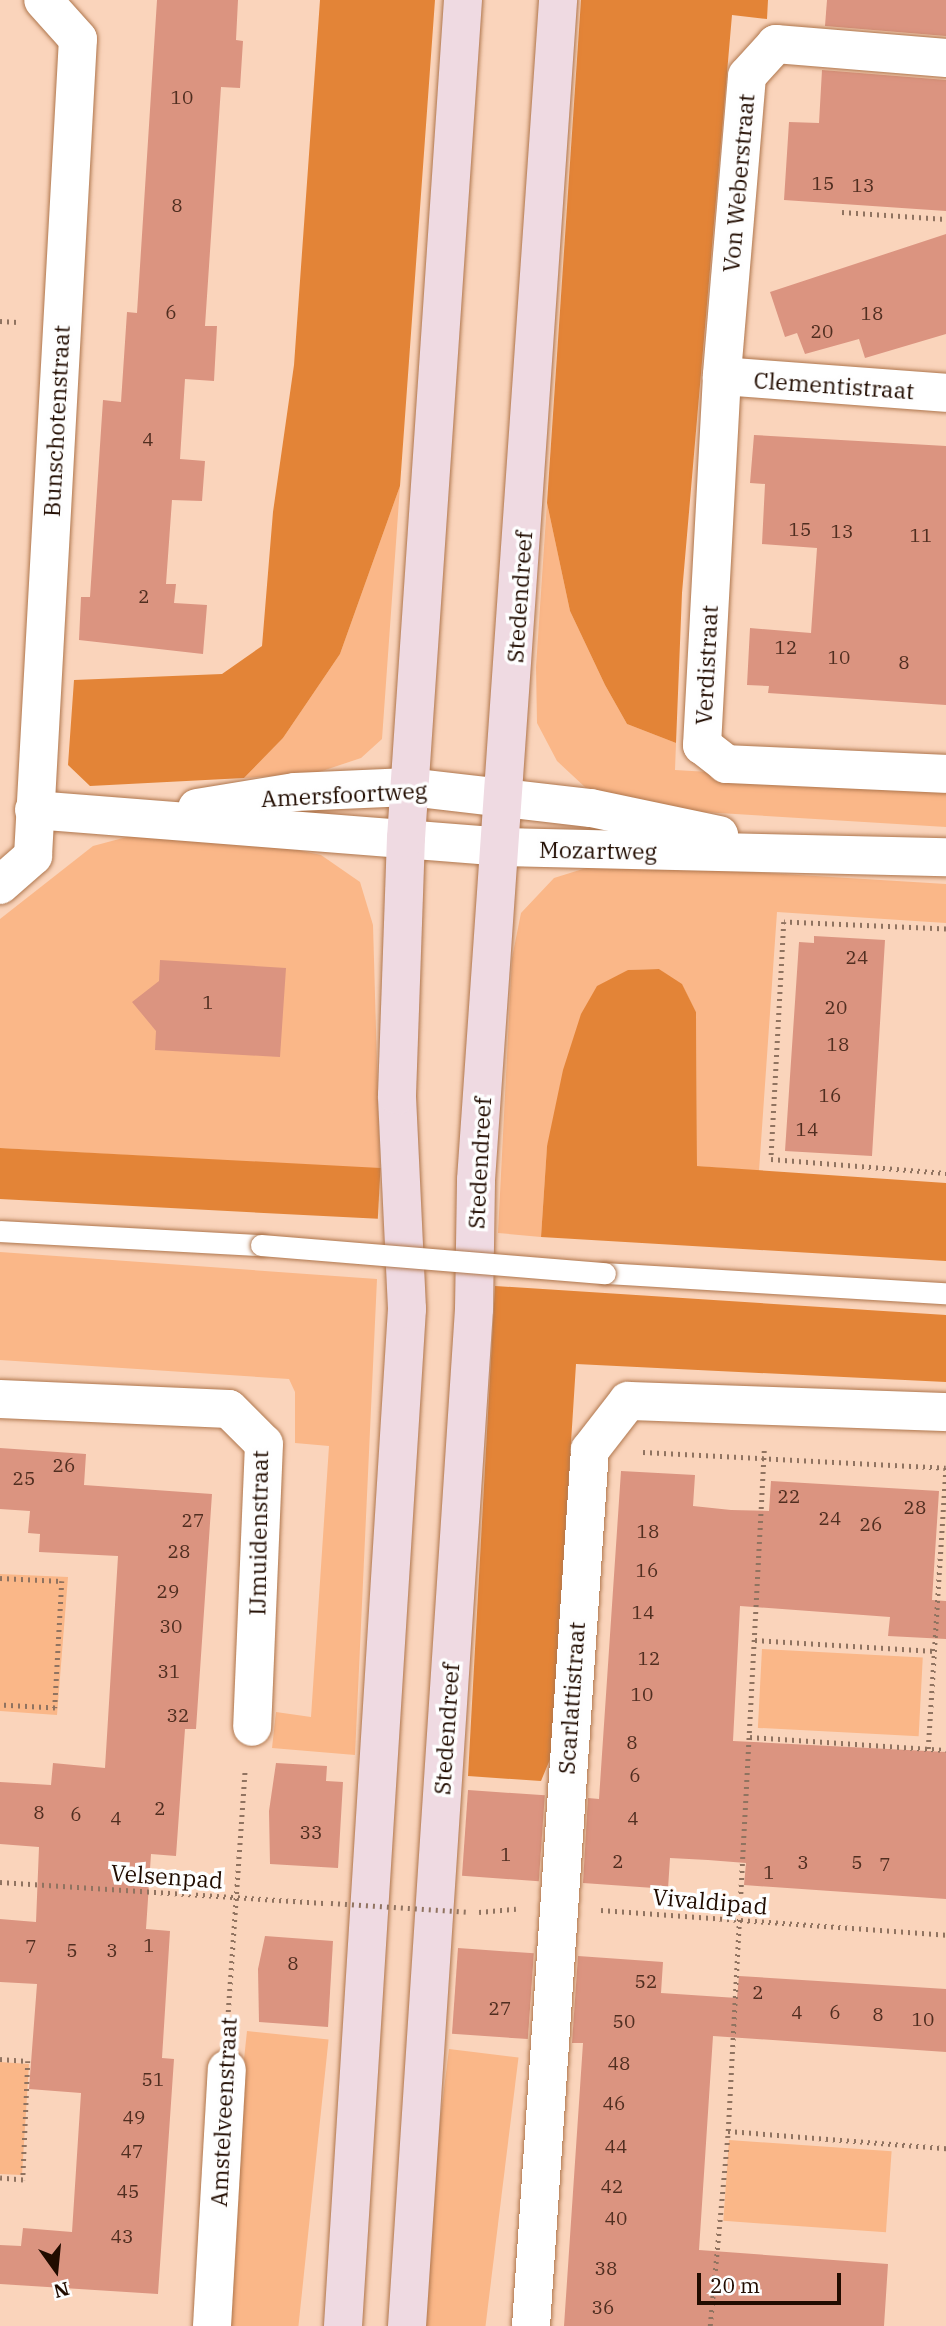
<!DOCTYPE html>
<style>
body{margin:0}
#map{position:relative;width:946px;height:2326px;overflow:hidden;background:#fad4bb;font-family:"IBM Plex Serif",serif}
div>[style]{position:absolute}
.green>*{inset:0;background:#fab788;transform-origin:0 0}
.forest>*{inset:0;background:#e38437;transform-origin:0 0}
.building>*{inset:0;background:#db9480;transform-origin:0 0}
.path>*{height:4.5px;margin-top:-2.25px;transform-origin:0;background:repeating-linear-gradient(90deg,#907360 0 2px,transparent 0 7px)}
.roads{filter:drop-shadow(0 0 2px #af764d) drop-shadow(0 0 2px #af764d)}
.lane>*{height:21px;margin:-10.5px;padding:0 10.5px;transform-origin:10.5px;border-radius:10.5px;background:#fff}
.street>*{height:38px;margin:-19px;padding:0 19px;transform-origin:19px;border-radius:19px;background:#fff}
.secondary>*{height:38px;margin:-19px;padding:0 19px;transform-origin:19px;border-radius:19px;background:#efdae2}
.path-bridge>*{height:4.5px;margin-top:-2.25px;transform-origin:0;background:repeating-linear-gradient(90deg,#907360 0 2px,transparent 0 7px)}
.bridges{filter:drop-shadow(0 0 2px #af764d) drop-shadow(0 0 2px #af764d)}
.lane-bridge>*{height:21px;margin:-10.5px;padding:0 10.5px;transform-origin:10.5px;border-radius:10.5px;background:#fff}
span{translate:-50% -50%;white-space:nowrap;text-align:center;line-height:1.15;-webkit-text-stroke:7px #fefefe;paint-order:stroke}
.number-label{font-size:19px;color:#502e20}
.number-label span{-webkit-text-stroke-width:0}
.street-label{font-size:23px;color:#210c00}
.north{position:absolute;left:21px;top:2235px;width:70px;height:70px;-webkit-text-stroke:5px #fefefe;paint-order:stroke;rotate:165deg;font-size:19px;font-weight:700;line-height:28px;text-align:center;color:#210c00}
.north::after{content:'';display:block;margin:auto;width:24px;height:32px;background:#210c00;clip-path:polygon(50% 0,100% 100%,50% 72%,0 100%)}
.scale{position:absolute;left:697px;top:2273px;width:144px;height:32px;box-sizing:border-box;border:4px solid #210c00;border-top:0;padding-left:9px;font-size:21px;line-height:24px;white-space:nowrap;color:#210c00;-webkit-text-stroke:5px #fefefe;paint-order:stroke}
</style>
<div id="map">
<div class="green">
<div style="clip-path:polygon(400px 486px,382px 739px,361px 758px,316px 773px,244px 778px,283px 738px,340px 654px)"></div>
<div style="clip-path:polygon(547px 503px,570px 611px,605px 685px,627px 724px,676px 743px,675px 770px,946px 786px,946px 827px,637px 808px,586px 788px,557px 761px,537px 723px,536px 667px)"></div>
<div style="clip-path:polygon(138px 834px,244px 839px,321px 855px,360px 882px,373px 925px,380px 1169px,0 1148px,0 919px,93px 846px)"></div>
<div style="clip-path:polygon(602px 863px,946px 884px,946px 923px,777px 912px,759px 1171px,697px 1166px,696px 1012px,682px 985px,659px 969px,628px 970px,547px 1146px,541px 1237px,498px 1233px,512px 958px,521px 913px,554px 878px)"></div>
<div style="clip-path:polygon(0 1252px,377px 1279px,355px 1755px,272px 1748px,276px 1712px,311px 1717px,329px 1446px,295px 1443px,295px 1392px,289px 1379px,0 1360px)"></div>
<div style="clip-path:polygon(0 1574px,68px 1577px,57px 1715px,0 1711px)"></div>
<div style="left:762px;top:1649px;width:161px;height:79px;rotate:3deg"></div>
<div style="left:247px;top:2031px;width:82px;height:296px;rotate:6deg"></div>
<div style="left:449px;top:2049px;width:70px;height:278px;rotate:7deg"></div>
<div style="clip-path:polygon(0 2062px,29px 2064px,22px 2175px,0 2174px)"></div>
<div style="left:729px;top:2140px;width:163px;height:81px;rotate:4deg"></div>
</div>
<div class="forest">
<div style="clip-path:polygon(320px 0,435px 0,400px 486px,340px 654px,283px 738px,244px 778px,90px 786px,68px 765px,74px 680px,222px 674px,262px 646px,273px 512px,294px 365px)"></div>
<div style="clip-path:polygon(581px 0,768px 0,767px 19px,732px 15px,682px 593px,676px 743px,627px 724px,605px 685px,570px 611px,547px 503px)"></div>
<div style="clip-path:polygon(659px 969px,682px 984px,696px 1012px,697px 1166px,946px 1183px,946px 1261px,541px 1237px,547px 1146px,563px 1070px,581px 1014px,597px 986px,628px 970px)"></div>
<div style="left:0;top:1148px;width:381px;height:51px;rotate:3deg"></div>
<div style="clip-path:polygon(495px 1286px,946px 1315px,946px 1382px,576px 1364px,551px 1757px,541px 1781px,468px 1776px)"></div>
</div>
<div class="building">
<div style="clip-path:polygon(157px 0,238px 0,236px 40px,243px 41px,240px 88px,221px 87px,205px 326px,217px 326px,214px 381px,185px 379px,180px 459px,205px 461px,202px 501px,172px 500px,166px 584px,176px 584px,174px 603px,207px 605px,203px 654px,79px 640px,81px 597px,90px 597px,103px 400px,121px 402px,127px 312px,137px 313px)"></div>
<div style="clip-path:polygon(827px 0,946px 0,946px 36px,825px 26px)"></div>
<div style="clip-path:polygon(822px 70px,946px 80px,946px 211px,784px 200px,789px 122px,819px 123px)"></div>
<div style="clip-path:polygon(946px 234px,946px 334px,865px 358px,859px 339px,805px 354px,797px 333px,785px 337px,770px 292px)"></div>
<div style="clip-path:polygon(754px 435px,946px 446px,946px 705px,768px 693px,769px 686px,747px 685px,750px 628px,811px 633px,817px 548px,762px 544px,765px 484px,750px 483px)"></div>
<div style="clip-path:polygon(814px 936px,885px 940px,872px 1156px,785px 1151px,799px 942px,814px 943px)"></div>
<div style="clip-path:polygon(160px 960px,286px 968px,280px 1057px,155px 1050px,156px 1031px,132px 1002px,159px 981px)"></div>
<div style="clip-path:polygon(0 1448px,86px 1454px,84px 1485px,212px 1494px,196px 1729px,185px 1729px,176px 1856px,151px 1854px,146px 1929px,170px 1931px,162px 2058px,174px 2059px,158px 2294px,0 2284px,0 2245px,21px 2246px,23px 2228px,72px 2232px,81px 2093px,29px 2089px,37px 1984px,0 1982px,0 1919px,36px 1922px,39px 1847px,0 1844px,0 1782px,51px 1785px,53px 1763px,105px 1768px,118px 1556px,39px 1552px,40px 1534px,28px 1533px,30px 1511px,0 1509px)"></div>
<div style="clip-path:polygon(621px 1471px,695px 1475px,693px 1506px,731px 1510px,769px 1511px,771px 1481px,939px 1491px,932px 1600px,946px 1601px,946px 1639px,888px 1636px,890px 1617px,740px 1606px,733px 1741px,946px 1752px,946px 1899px,744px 1885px,746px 1863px,708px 1860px,670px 1858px,668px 1889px,583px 1883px,588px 1798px,599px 1799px)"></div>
<div style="clip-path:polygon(276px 1763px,327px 1766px,326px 1781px,343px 1782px,338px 1868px,270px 1864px,269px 1811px)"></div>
<div style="left:468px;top:1790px;width:77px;height:86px;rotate:4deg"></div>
<div style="clip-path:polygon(265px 1936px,333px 1941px,328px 2027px,259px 2022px,258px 1969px)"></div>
<div style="left:458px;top:1948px;width:76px;height:86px;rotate:4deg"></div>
<div style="clip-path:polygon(578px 1956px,663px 1962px,661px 1993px,737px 1998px,739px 1976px,946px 1989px,946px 2052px,713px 2036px,699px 2250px,888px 2264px,884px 2326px,564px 2326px,583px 2043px,572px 2043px)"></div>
</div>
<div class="path">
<div style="left:842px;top:212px;width:104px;rotate:3.9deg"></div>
<div style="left:0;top:321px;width:18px;rotate:3deg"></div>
<div style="left:946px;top:929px;width:162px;rotate:-177.5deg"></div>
<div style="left:784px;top:922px;width:237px;rotate:93.1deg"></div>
<div style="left:771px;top:1159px;width:176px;rotate:4.6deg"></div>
<div style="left:643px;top:1452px;width:303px;rotate:3deg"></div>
<div style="left:0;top:1578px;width:62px;rotate:2.8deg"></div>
<div style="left:62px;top:1581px;width:127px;rotate:93.2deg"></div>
<div style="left:55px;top:1708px;width:55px;rotate:-176.9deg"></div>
<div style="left:755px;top:1640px;width:180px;rotate:3.5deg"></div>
<div style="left:750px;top:1737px;width:196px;rotate:3.8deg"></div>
<div style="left:928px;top:1749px;width:285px;rotate:-86.4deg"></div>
<div style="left:0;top:1882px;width:328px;rotate:3.7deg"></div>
<div style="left:601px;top:1910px;width:346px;rotate:4.1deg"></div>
<div style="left:479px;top:1912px;width:37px;rotate:-5deg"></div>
<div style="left:227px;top:2026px;width:258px;rotate:-86deg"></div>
<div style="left:0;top:2059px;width:28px;rotate:4deg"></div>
<div style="left:28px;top:2061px;width:119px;rotate:92.4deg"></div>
<div style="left:23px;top:2180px;width:23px;rotate:-175deg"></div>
<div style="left:728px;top:2131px;width:219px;rotate:4.5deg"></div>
<div style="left:710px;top:2326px;width:196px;rotate:-84.7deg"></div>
<div style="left:728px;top:2131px;width:682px;rotate:-86.97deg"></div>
</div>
<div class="roads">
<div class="lane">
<div style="left:0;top:1231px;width:261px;rotate:3.1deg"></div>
<div style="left:605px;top:1273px;width:342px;rotate:3.4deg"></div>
</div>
<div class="street">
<div style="left:946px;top:58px;width:171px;rotate:-175.3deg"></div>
<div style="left:776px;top:44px;width:43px;rotate:132.2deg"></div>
<div style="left:747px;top:76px;width:301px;rotate:94.8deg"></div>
<div style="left:722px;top:376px;width:370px;rotate:93.1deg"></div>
<div style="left:702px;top:745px;width:31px;rotate:38deg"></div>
<div style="left:726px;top:764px;width:220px;rotate:2.6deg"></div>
<div style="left:722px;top:376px;width:225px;rotate:4.3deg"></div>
<div style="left:197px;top:808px;width:99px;rotate:-9.3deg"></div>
<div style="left:295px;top:792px;width:114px;rotate:-2.5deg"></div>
<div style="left:409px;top:787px;width:183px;rotate:6.6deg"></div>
<div style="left:591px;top:808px;width:131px;rotate:11.9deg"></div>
<div style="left:34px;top:810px;width:466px;rotate:4.5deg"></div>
<div style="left:499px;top:847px;width:447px;rotate:1.3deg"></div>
<div style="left:0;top:885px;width:44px;rotate:-41.3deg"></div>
<div style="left:33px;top:856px;width:818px;rotate:-86.85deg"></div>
<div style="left:78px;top:39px;width:52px;rotate:-131.9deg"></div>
<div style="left:0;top:1399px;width:229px;rotate:2.5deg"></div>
<div style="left:229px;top:1409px;width:49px;rotate:45deg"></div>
<div style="left:264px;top:1444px;width:283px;rotate:92.4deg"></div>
<div style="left:212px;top:2326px;width:257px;rotate:-86.7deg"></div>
<div style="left:531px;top:2326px;width:878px;rotate:-86.15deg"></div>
<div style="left:590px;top:1450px;width:62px;rotate:-52.2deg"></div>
<div style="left:628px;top:1401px;width:318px;rotate:2deg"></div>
</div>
<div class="secondary">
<div style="left:343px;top:2326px;width:1019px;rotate:-86.4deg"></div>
<div style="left:407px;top:1309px;width:214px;rotate:-92.7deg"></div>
<div style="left:397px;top:1095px;width:257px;rotate:-88deg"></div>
<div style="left:406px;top:838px;width:840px;rotate:-86.11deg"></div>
<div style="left:407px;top:2326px;width:1019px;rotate:-86.23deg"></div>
<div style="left:474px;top:1309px;width:129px;rotate:-89.1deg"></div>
<div style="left:476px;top:1180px;width:1183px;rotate:-86.02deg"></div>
</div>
</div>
<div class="path-bridge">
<div style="left:331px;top:1903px;width:140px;rotate:3.7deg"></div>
</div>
<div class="bridges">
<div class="lane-bridge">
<div style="left:261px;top:1245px;width:345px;rotate:4.7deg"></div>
</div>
</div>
<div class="number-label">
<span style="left:182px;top:98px">10</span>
<span style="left:823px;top:184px">15</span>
<span style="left:863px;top:186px">13</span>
<span style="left:177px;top:206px">8</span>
<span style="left:171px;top:313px">6</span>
<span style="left:872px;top:314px">18</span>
<span style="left:822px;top:332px">20</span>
<span style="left:148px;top:440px">4</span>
<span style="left:800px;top:530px">15</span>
<span style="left:842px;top:532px">13</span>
<span style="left:921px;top:536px">11</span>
<span style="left:144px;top:597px">2</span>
<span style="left:786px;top:648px">12</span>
<span style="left:839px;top:658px">10</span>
<span style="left:904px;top:663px">8</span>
<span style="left:857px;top:958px">24</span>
<span style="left:208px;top:1003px">1</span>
<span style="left:836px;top:1008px">20</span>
<span style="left:838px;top:1045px">18</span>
<span style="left:830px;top:1096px">16</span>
<span style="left:807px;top:1130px">14</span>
<span style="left:64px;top:1466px">26</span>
<span style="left:24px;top:1479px">25</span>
<span style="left:789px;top:1497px">22</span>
<span style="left:915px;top:1508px">28</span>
<span style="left:830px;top:1519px">24</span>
<span style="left:193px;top:1521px">27</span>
<span style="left:871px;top:1525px">26</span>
<span style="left:648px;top:1532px">18</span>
<span style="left:179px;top:1552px">28</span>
<span style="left:647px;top:1571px">16</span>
<span style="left:168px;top:1592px">29</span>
<span style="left:643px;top:1613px">14</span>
<span style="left:171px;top:1627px">30</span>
<span style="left:649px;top:1659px">12</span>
<span style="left:169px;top:1672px">31</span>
<span style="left:642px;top:1695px">10</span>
<span style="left:178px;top:1716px">32</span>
<span style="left:632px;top:1743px">8</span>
<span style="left:635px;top:1776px">6</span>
<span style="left:160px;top:1809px">2</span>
<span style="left:39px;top:1813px">8</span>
<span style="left:76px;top:1815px">6</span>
<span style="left:116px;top:1819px">4</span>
<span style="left:633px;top:1819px">4</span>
<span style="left:311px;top:1833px">33</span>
<span style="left:506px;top:1855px">1</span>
<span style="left:618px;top:1862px">2</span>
<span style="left:803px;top:1863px">3</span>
<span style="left:857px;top:1863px">5</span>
<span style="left:885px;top:1865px">7</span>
<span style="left:769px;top:1873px">1</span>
<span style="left:149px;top:1946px">1</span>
<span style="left:31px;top:1947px">7</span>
<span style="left:72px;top:1951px">5</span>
<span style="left:112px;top:1951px">3</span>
<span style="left:293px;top:1964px">8</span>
<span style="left:646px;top:1982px">52</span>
<span style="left:758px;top:1993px">2</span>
<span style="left:500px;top:2009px">27</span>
<span style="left:797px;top:2013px">4</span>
<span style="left:835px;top:2013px">6</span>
<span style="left:878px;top:2015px">8</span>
<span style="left:923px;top:2020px">10</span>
<span style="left:624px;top:2022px">50</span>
<span style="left:619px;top:2064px">48</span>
<span style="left:153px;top:2080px">51</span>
<span style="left:614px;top:2104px">46</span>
<span style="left:134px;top:2118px">49</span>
<span style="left:616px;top:2147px">44</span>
<span style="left:132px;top:2152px">47</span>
<span style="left:612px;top:2187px">42</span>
<span style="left:128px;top:2192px">45</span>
<span style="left:616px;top:2219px">40</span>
<span style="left:122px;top:2237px">43</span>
<span style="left:606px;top:2269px">38</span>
<span style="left:603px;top:2308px">36</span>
</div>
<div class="street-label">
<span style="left:738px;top:183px;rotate:-85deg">Von Weberstraat</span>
<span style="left:834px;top:385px;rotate:4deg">Clementistraat</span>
<span style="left:56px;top:421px;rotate:-87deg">Bunschotenstraat</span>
<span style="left:519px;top:597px;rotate:-86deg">Stedendreef</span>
<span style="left:706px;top:665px;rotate:-87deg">Verdistraat</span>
<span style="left:344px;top:794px;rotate:-3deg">Amersfoortweg</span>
<span style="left:598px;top:850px;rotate:1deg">Mozartweg</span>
<span style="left:479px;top:1163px;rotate:-87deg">Stedendreef</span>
<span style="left:258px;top:1533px;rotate:-89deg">IJmuidenstraat</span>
<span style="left:571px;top:1698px;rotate:-86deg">Scarlattistraat</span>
<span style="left:446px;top:1729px;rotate:-86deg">Stedendreef</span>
<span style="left:167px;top:1876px;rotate:4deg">Velsenpad</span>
<span style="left:710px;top:1901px;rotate:5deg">Vivaldipad</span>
<span style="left:223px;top:2112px;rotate:-87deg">Amstelveenstraat</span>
</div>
<div class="north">N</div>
<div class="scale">20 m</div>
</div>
